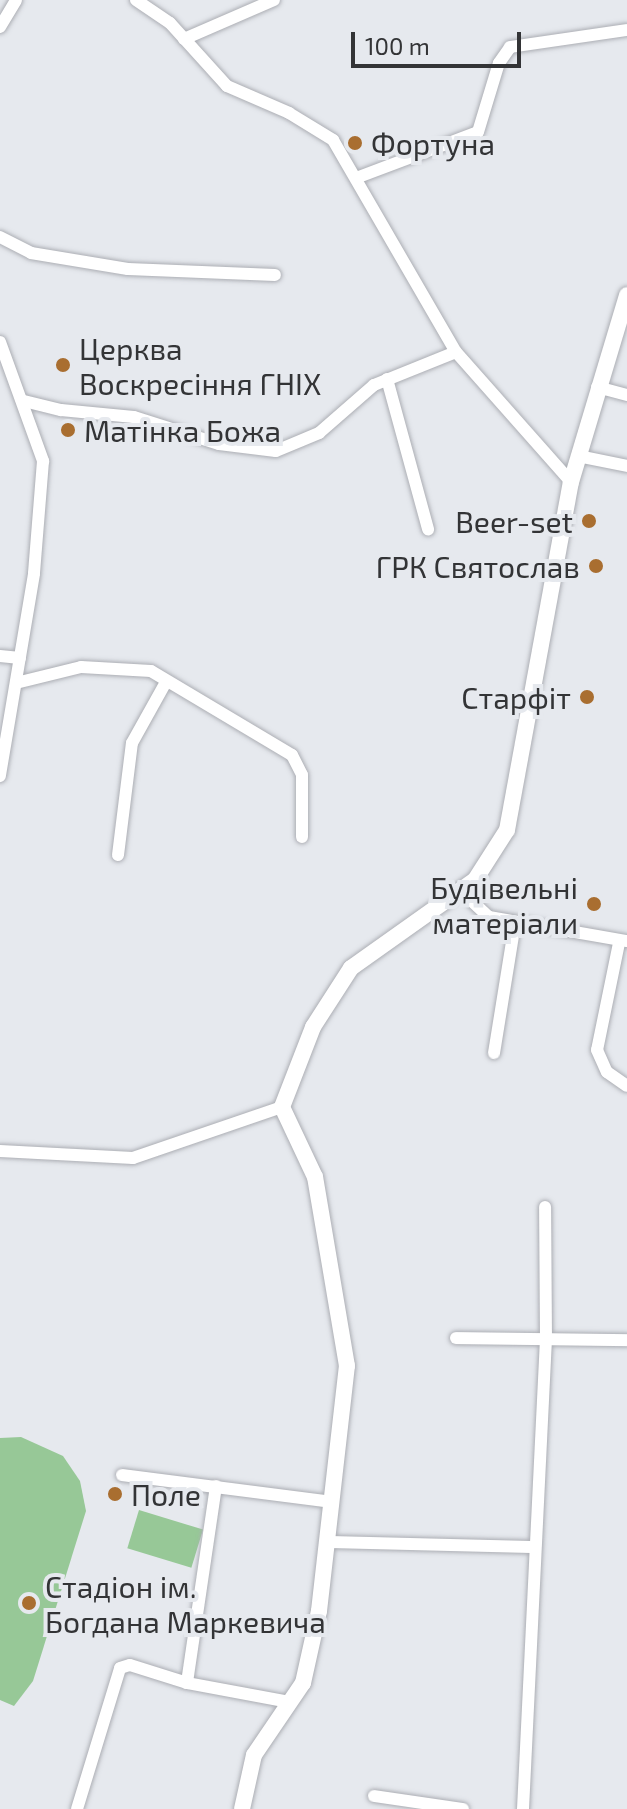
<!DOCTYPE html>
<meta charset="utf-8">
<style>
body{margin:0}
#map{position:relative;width:627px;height:1809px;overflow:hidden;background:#e6e9ee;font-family:"Exo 2",sans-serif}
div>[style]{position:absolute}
.green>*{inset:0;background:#97c897;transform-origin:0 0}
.roads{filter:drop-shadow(0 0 2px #acaeb4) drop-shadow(0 0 2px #acaeb4)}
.minor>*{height:12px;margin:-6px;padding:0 6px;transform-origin:6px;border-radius:6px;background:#fff}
.tertiary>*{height:16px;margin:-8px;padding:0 8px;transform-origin:8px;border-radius:8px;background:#fff}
.dots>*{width:22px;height:22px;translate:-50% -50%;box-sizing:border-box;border:4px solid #e6e9ee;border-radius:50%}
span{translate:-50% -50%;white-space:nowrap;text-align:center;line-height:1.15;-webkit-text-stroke:8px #e6e9ee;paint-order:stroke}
.poi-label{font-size:30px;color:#333436}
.left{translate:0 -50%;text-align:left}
.right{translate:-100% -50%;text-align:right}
.scale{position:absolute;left:351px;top:32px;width:170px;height:36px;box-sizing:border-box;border:4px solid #333436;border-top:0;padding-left:10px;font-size:24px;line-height:28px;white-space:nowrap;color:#333436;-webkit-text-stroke:6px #e6e9ee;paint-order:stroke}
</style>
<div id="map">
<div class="green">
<div style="clip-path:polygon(21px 1437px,63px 1456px,80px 1481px,86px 1511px,33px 1681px,14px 1706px,0 1700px,0 1438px)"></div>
<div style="left:139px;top:1510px;width:67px;height:40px;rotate:17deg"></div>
</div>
<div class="roads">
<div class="minor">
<div style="left:136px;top:0;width:41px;rotate:34.1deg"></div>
<div style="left:170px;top:23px;width:85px;rotate:47.9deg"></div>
<div style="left:227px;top:86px;width:68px;rotate:23.5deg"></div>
<div style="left:289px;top:113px;width:52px;rotate:31.5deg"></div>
<div style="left:333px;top:140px;width:245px;rotate:59.9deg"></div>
<div style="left:456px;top:352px;width:174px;rotate:48.5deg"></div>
<div style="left:0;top:27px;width:31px;rotate:-59deg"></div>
<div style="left:184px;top:39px;width:98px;rotate:-23.4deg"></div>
<div style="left:356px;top:178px;width:130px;rotate:-20.7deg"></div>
<div style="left:478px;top:132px;width:72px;rotate:-73.1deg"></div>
<div style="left:499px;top:63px;width:19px;rotate:-55deg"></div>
<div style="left:510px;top:47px;width:118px;rotate:-8.3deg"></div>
<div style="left:0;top:237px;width:35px;rotate:27deg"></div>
<div style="left:31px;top:253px;width:98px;rotate:9.4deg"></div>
<div style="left:128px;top:269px;width:147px;rotate:2.3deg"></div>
<div style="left:0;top:342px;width:127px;rotate:70.1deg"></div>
<div style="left:43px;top:461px;width:113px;rotate:94.6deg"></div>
<div style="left:34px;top:574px;width:205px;rotate:99.6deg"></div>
<div style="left:387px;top:379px;width:156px;rotate:74.7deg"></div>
<div style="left:597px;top:387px;width:31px;rotate:15deg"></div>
<div style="left:24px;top:401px;width:38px;rotate:14deg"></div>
<div style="left:61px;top:410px;width:73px;rotate:5.5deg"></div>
<div style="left:134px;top:417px;width:89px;rotate:17.6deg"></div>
<div style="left:219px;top:444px;width:57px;rotate:7deg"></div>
<div style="left:276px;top:451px;width:47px;rotate:-22.7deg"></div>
<div style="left:319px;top:433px;width:73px;rotate:-41.1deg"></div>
<div style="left:374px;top:385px;width:88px;rotate:-21.9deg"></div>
<div style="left:578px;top:456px;width:50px;rotate:11.5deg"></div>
<div style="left:0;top:656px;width:20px;rotate:6deg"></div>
<div style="left:16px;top:683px;width:67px;rotate:-13.8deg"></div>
<div style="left:81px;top:667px;width:70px;rotate:3.3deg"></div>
<div style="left:151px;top:671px;width:164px;rotate:30.8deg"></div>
<div style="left:292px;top:755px;width:22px;rotate:63deg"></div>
<div style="left:302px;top:775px;width:62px;rotate:90deg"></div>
<div style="left:118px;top:855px;width:113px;rotate:-82.9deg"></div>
<div style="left:132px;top:743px;width:70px;rotate:-60.9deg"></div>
<div style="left:460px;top:890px;width:40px;rotate:43deg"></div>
<div style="left:489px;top:917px;width:140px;rotate:9.9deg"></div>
<div style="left:619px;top:943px;width:109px;rotate:101.6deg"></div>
<div style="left:597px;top:1050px;width:24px;rotate:66deg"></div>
<div style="left:607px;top:1072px;width:24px;rotate:35deg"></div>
<div style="left:494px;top:1053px;width:132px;rotate:-80.8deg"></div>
<div style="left:0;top:1151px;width:133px;rotate:3deg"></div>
<div style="left:133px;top:1158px;width:157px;rotate:-18.9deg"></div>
<div style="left:456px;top:1338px;width:171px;rotate:0.7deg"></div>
<div style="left:122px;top:1475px;width:212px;rotate:7.3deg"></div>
<div style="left:216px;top:1486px;width:199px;rotate:98.4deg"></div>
<div style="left:187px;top:1683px;width:105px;rotate:10.5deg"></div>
<div style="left:326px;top:1542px;width:209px;rotate:1.4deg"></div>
<div style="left:374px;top:1796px;width:90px;rotate:8.3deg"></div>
<div style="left:77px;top:1809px;width:147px;rotate:-73deg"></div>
<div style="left:120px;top:1668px;width:10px;rotate:-17deg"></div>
<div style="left:130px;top:1665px;width:60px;rotate:17.5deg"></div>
<div style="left:523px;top:1809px;width:471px;rotate:-87.2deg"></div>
<div style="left:546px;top:1339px;width:132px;rotate:-90.4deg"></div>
</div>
<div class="tertiary">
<div style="left:242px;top:1809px;width:55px;rotate:-77.5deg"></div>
<div style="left:254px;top:1755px;width:87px;rotate:-55.8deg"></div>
<div style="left:303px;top:1683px;width:74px;rotate:-77.5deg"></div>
<div style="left:319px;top:1611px;width:247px;rotate:-83.5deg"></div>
<div style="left:347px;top:1366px;width:192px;rotate:-99.6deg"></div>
<div style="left:315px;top:1177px;width:77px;rotate:-115.2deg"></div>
<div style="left:282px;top:1107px;width:86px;rotate:-68.8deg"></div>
<div style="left:313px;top:1027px;width:70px;rotate:-57.2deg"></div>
<div style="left:351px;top:968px;width:152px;rotate:-35.4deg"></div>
<div style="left:475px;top:880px;width:59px;rotate:-57.4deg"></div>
<div style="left:507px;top:830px;width:354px;rotate:-79.6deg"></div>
<div style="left:571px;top:482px;width:195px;rotate:-73.3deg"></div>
</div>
</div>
<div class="dots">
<div style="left:355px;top:143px;background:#a96e30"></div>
<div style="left:63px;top:365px;background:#a96e30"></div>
<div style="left:68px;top:430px;background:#a96e30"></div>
<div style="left:589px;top:521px;background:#a96e30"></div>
<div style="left:596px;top:566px;background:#a96e30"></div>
<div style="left:587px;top:697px;background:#a96e30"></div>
<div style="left:594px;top:904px;background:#a96e30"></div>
<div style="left:115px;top:1494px;background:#a96e30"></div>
<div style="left:29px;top:1603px;background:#a96e30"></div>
</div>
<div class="poi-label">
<span class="left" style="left:371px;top:143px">Фортуна</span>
<span class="left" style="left:79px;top:365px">Церква<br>Воскресіння ГНІХ</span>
<span class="left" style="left:84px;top:430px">Матінка Божа</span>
<span class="right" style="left:573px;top:521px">Beer-set</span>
<span class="right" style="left:580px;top:566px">ГРК Святослав</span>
<span class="right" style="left:571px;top:697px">Старфіт</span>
<span class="right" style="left:578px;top:904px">Будівельні<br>матеріали</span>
<span class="left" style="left:131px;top:1494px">Поле</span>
<span class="left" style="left:45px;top:1603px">Стадіон ім.<br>Богдана Маркевича</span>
</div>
<div class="scale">100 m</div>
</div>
